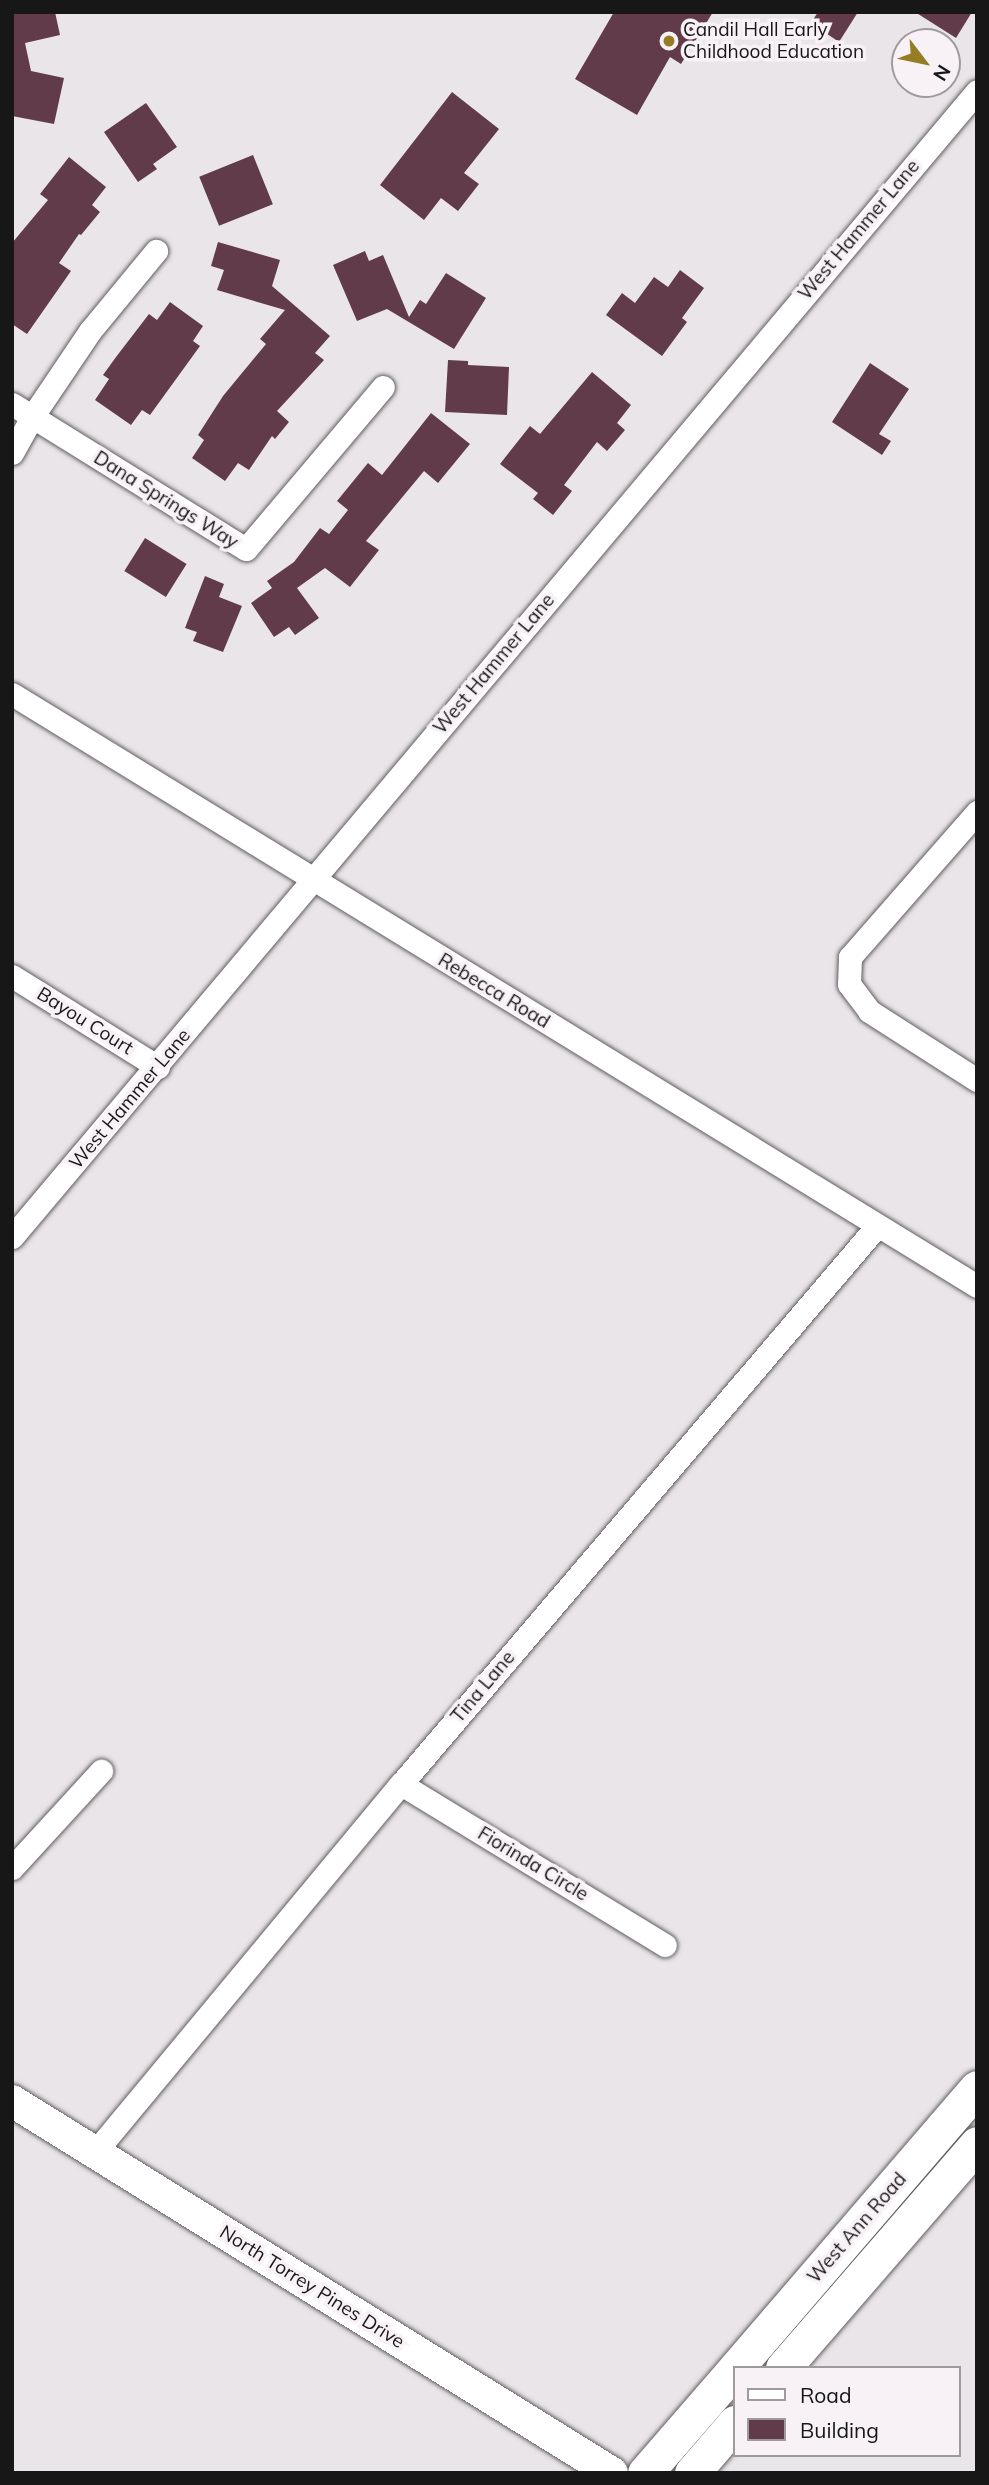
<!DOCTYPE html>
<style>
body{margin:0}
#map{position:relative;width:989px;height:2485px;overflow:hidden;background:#eae5e9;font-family:Mulish,sans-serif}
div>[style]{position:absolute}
.building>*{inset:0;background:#623b4a;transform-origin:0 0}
.roads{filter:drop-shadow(0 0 2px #615c60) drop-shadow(0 0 2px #615c60)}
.street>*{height:23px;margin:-11.5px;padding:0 11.5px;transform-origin:11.5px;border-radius:11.5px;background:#fff}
.secondary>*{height:32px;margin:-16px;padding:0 16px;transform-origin:16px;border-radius:16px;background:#fff}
.primary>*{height:35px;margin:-17.5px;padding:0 17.5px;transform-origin:17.5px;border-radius:17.5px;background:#fff}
.dots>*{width:19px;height:19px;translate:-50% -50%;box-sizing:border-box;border:4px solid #f8f2f7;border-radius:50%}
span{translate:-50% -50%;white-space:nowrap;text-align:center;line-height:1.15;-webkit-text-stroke:7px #f8f2f7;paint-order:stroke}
.poi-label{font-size:19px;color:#181718}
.left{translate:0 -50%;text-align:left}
.street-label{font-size:19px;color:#181718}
.frame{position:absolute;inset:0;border:14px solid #181718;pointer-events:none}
.legend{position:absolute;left:733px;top:2366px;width:228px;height:91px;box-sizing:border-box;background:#f8f2f7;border:2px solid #9e9a9e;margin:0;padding:9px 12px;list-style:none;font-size:21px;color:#181718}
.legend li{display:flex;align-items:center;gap:14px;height:35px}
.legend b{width:35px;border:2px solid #9e9a9e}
.north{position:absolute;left:891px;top:28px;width:70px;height:70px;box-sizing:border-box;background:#f8f2f7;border:2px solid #9e9a9e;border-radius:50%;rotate:122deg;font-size:19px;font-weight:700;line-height:28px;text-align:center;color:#181718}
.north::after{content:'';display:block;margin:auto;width:24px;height:32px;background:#947d24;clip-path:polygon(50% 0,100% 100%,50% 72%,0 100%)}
</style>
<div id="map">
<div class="building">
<div style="clip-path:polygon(12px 12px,55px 12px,60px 35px,25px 43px,31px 71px,64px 78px,54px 124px,12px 116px)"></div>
<div style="clip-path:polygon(614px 12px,713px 12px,681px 64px,670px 57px,637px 115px,575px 79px)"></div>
<div style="clip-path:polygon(818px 12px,858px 12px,839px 42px,811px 23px)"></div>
<div style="clip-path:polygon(915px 12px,972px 12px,956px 38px)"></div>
<div style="clip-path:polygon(452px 92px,499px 129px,464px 173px,479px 184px,458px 211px,441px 198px,424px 220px,380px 185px)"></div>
<div style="clip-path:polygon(146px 103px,177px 147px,153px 164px,157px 169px,138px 182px,104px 132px)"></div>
<div style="left:253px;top:155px;width:53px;height:58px;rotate:68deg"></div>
<div style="clip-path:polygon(69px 157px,106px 187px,92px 205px,100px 212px,81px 235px,79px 234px,59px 263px,71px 271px,27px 334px,12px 324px,12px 243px,48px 200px,40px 194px)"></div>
<div style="clip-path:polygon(218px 242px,280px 260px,272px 286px,330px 336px,315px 353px,324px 360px,277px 411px,289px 422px,275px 439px,272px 436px,249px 470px,238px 463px,225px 481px,192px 458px,204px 440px,198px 435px,223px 396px,266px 344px,260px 339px,285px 310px,217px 290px,224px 270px,211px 266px)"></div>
<div style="clip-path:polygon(365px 251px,369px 261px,383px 255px,409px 317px,420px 300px,426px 304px,446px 273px,486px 298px,454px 349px,387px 309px,357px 321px,333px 265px)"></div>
<div style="clip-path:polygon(680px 270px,704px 288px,682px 318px,687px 322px,662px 356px,606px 315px,622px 293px,635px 303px,654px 277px,668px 287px)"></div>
<div style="clip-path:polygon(170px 302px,203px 326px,193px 341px,200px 346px,150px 415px,142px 410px,131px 425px,95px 400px,109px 379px,103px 375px,116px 357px,149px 314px,157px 320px)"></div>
<div style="clip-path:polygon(448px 360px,468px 361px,468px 365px,509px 367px,507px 415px,445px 412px)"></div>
<div style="clip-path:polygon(870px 363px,909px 389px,879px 434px,891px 441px,882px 455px,832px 422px)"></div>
<div style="clip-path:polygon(592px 372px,631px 405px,617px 423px,625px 430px,607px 451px,597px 442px,564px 485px,572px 491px,553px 515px,533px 499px,538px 493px,500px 464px,530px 426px,540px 434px)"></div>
<div style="clip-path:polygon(431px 413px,470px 444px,438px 483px,424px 471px,366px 541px,379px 550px,350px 587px,325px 568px,297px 588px,319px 618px,295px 635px,289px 627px,274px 637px,251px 603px,272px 588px,267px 581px,294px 562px,320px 528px,329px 534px,348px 510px,337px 501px,368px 463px,382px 475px)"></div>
<div style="left:145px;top:538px;width:49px;height:39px;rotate:32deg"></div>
<div style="clip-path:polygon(205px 576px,224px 584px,219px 597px,242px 606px,223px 652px,193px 641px,197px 632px,185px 628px)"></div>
</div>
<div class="roads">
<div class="street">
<div style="left:12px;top:404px;width:275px;rotate:31.8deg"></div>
<div style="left:246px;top:549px;width:212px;rotate:-49.8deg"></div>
<div style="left:12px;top:453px;width:41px;rotate:-60.9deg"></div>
<div style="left:32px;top:417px;width:104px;rotate:-56deg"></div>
<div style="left:90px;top:331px;width:104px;rotate:-50.5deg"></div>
<div style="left:12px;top:694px;width:1132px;rotate:31.53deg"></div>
<div style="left:977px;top:812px;width:193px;rotate:131.2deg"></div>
<div style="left:850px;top:957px;width:27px;rotate:92deg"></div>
<div style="left:849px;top:984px;width:34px;rotate:53deg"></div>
<div style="left:869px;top:1011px;width:128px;rotate:32.6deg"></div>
<div style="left:12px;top:976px;width:172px;rotate:31.9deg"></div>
<div style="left:12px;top:1237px;width:1498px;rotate:-49.9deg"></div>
<div style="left:401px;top:1784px;width:309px;rotate:31.4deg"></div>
<div style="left:12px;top:1868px;width:132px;rotate:-47.5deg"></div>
<div style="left:95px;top:2152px;width:479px;rotate:-50.3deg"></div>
<div style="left:401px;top:1784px;width:733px;rotate:-49.53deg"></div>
</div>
<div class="secondary">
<div style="left:12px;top:2101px;width:706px;rotate:31.8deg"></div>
</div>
<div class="primary">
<div style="left:736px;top:2368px;width:369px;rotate:-49.3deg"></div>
<div style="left:783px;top:2368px;width:296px;rotate:-49.1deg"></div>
<div style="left:645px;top:2473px;width:138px;rotate:-49.1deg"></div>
<div style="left:692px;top:2473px;width:66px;rotate:-49.3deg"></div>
</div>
</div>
<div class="dots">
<div style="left:669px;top:41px;background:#947d24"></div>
</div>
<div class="poi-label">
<span class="left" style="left:683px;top:41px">Candil Hall Early<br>Childhood Education</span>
</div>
<div class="street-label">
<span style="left:859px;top:230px;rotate:-50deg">West Hammer Lane</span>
<span style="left:166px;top:500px;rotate:32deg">Dana Springs Way</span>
<span style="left:494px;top:664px;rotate:-50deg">West Hammer Lane</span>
<span style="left:494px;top:991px;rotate:31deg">Rebecca Road</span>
<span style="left:85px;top:1021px;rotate:32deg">Bayou Court</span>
<span style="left:130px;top:1099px;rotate:-50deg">West Hammer Lane</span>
<span style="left:483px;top:1687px;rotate:-50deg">Tina Lane</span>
<span style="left:533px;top:1864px;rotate:31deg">Fiorinda Circle</span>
<span style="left:857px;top:2228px;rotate:-49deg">West Ann Road</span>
<span style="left:312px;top:2287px;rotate:32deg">North Torrey Pines Drive</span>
</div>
<div class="frame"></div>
<ul class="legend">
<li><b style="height:9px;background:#fff"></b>Road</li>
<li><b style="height:19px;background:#623b4a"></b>Building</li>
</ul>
<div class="north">N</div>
</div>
